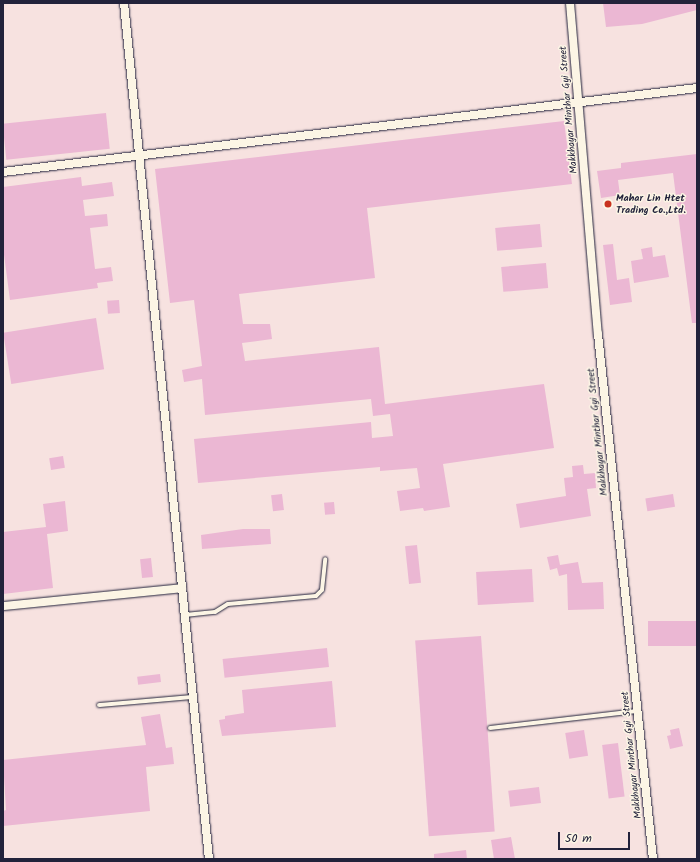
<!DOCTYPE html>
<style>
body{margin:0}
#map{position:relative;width:700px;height:862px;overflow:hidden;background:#fcf5e5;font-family:Kalam,sans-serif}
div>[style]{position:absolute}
.built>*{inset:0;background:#f7e2e0;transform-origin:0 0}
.building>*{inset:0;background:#ebb7d3;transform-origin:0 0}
.roads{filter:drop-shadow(0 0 1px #22223b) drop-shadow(0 0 1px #22223b)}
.service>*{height:4px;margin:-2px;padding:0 2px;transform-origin:2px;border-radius:2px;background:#fcf5e5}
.minor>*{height:8px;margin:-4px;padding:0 4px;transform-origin:4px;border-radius:4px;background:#fcf5e5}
.dots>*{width:11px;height:11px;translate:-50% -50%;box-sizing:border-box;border:2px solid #fcf5e5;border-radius:50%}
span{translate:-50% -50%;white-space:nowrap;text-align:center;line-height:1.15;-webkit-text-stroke:3px #fcf5e5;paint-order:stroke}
.street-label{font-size:10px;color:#22223b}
.poi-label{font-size:10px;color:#22223b;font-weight:700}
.left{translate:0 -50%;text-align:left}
.frame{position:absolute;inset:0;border:4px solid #22223b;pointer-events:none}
.scale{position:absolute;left:558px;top:832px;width:72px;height:18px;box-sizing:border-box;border:2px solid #22223b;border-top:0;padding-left:5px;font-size:12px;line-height:14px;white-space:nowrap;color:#22223b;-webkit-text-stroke:3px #fcf5e5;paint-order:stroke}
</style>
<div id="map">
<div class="built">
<div style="left:3px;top:3px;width:694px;height:856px"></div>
</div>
<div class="building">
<div style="clip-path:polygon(603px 3px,697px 3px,697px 10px,642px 24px,606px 27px)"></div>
<div style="left:106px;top:113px;width:36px;height:104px;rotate:84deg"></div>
<div style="clip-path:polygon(564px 121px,572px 184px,367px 208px,375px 278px,239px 294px,243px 324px,270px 324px,272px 339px,242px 343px,245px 361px,379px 347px,385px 404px,544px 384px,554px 448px,443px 464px,450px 507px,424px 511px,423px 508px,400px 511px,397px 491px,420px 488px,417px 468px,380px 471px,380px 467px,198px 483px,194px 439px,371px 422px,372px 438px,393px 436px,390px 414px,373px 416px,371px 399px,205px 415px,202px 379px,184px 382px,182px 370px,202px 366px,194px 300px,170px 303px,155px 169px)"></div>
<div style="clip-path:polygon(697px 154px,697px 323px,692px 323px,673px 173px,618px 180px,620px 195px,601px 198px,597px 171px,621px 168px,621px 163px)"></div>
<div style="clip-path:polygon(81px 177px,82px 186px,112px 182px,114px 196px,83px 200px,85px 216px,107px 214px,108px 226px,90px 228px,95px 269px,111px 267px,113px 281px,97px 283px,98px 288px,10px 300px,3px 247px,3px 187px)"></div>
<div style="left:540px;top:224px;width:23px;height:45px;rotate:85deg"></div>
<div style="clip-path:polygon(613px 244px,617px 280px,629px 278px,632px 302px,610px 305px,603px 245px)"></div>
<div style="clip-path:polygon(652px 247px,653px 257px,665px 255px,669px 277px,634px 283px,631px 261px,643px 259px,641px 249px)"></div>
<div style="left:546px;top:263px;width:25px;height:45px;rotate:85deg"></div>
<div style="left:119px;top:300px;width:13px;height:12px;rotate:86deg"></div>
<div style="left:96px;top:318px;width:52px;height:94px;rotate:81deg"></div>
<div style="left:63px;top:456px;width:12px;height:14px;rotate:81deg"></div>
<div style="clip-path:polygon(583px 465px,584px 474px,595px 473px,596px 488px,587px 489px,591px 516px,520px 528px,516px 504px,566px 496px,564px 478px,573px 477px,572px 466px)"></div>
<div style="left:282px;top:494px;width:16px;height:11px;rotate:83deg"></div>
<div style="left:673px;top:494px;width:13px;height:28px;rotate:81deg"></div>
<div style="clip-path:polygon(65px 501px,68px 531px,47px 534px,53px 588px,3px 594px,3px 532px,46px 527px,43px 504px)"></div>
<div style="left:334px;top:502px;width:12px;height:10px;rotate:85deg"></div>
<div style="clip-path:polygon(243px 529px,270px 529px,271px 544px,202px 549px,201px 535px)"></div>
<div style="left:417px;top:545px;width:38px;height:12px;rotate:84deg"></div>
<div style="clip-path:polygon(558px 555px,560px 565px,578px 562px,582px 583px,603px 582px,604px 609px,568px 610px,567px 574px,559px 576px,557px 568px,550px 570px,547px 557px)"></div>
<div style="left:151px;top:558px;width:19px;height:11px;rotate:84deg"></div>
<div style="left:532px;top:569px;width:33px;height:56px;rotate:87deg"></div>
<div style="left:697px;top:621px;width:25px;height:49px;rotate:90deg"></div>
<div style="left:481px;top:636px;width:196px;height:66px;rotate:86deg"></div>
<div style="left:327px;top:648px;width:19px;height:105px;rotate:84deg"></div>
<div style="left:160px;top:674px;width:8px;height:23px;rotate:83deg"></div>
<div style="clip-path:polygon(332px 681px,336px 727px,222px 736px,219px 720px,225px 719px,225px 716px,244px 713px,242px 690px)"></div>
<div style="clip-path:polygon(160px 714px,166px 748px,172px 747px,174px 764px,146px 767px,150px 811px,3px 826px,3px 811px,6px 810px,3px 760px,146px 745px,141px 717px)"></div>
<div style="clip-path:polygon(679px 728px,683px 746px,670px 749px,667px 736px,671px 735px,670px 730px)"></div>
<div style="left:584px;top:730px;width:26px;height:19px;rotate:81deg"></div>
<div style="left:618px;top:743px;width:54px;height:16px;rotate:83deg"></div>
<div style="left:539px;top:787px;width:16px;height:31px;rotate:83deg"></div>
<div style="clip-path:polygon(511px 837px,515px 859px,494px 859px,491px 840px)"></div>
<div style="clip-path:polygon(466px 850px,467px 859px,434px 859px,434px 854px)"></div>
</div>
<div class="roads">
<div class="service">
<div style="left:185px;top:615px;width:30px;rotate:-6deg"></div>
<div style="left:215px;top:612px;width:15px;rotate:-32deg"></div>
<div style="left:228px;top:604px;width:88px;rotate:-5.2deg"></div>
<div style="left:316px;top:596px;width:8px;rotate:-45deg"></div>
<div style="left:322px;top:590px;width:31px;rotate:-84deg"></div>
<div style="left:99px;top:705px;width:94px;rotate:-4.9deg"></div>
<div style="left:490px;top:728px;width:148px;rotate:-6.6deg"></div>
</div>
<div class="minor">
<div style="left:124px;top:3px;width:860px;rotate:84.33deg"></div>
<div style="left:570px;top:3px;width:332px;rotate:85.2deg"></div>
<div style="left:598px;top:334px;width:528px;rotate:84.02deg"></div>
<div style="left:3px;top:172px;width:699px;rotate:-6.9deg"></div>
<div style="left:3px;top:606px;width:180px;rotate:-5.7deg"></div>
</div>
</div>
<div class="dots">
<div style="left:608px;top:204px;background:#c8321e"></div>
</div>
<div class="street-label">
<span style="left:569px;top:110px;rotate:-95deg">Makkhayar Minthar Gyi Street</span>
<span style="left:598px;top:432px;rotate:-96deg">Makkhayar Minthar Gyi Street</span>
<span style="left:632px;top:755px;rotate:-96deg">Makkhayar Minthar Gyi Street</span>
</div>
<div class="poi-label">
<span class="left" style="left:616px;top:204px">Mahar Lin Htet<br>Trading Co.,Ltd.</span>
</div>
<div class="frame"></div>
<div class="scale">50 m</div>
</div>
